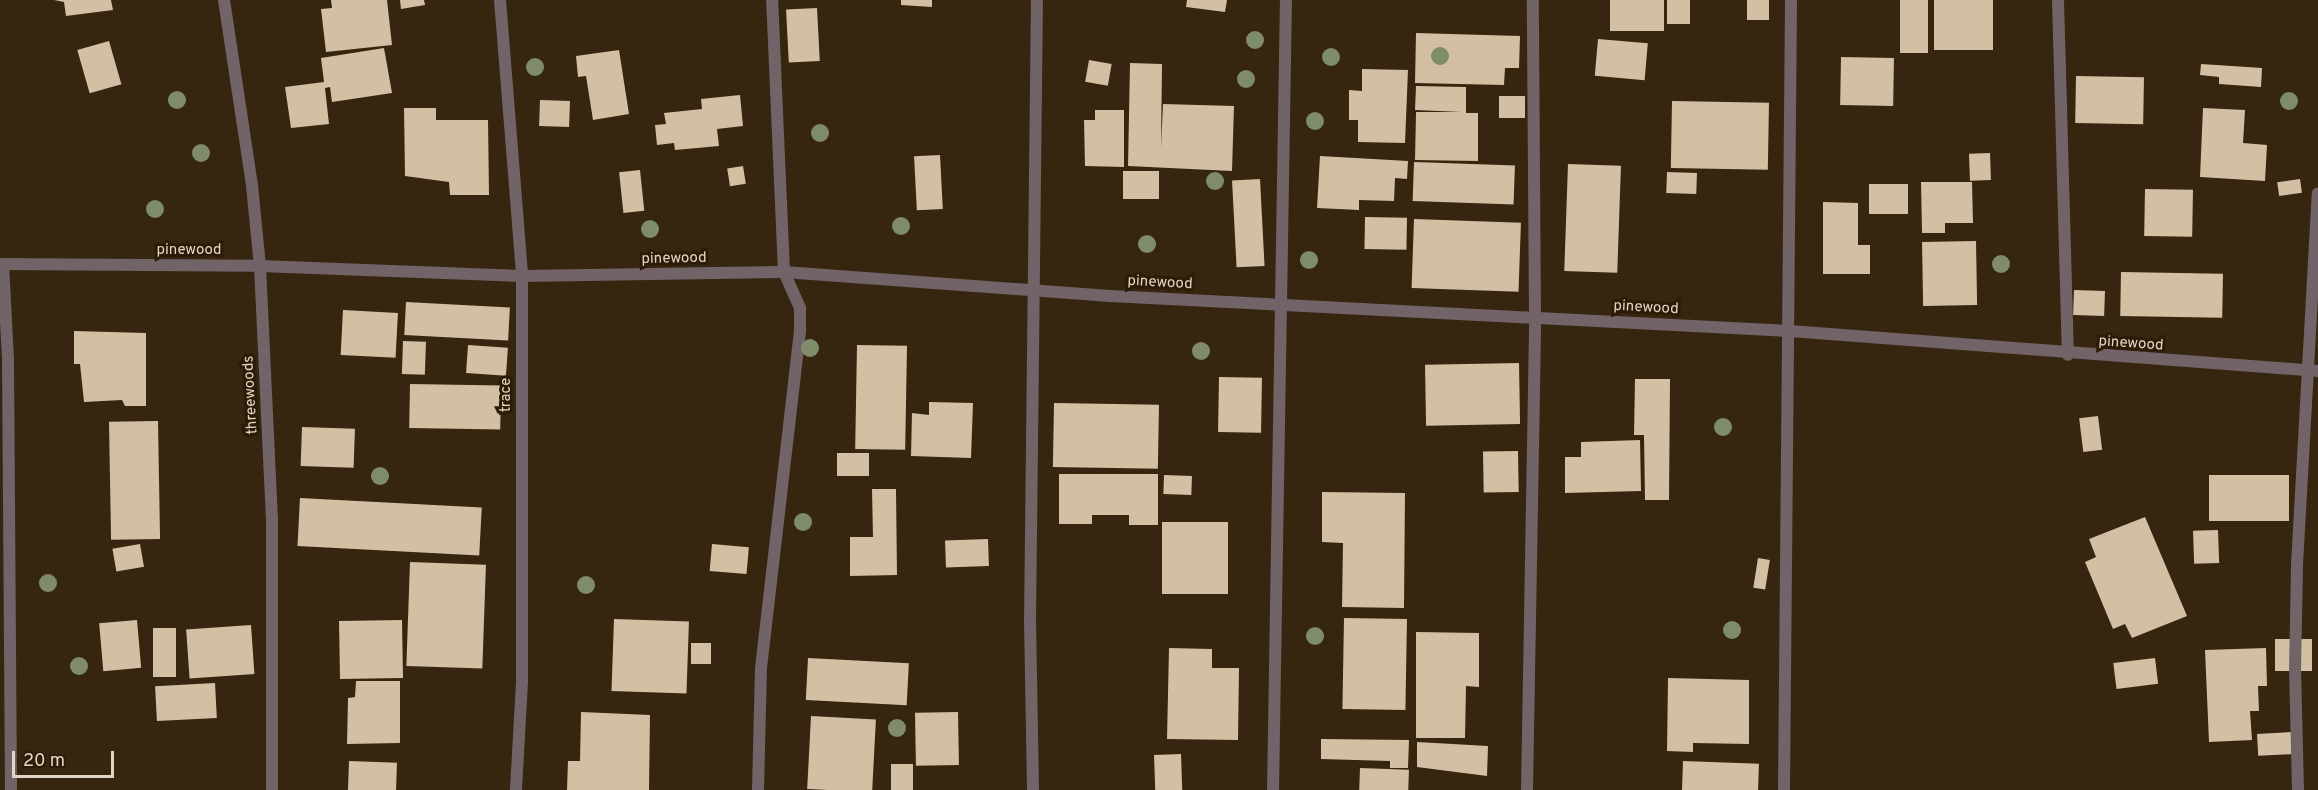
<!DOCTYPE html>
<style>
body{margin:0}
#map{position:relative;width:2318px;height:790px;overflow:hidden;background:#36260f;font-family:Overpass,sans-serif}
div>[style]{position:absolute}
.building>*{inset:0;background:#d3bfa4;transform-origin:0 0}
.minor>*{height:12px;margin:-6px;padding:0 6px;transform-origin:6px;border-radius:6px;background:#716368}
.trees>*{width:18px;height:18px;margin:-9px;border-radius:50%;background:#7e8c69}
span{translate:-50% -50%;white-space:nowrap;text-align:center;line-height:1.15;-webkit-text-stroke:6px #2c1c05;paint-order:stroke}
.street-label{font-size:15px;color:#e0d6c8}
.scale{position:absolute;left:12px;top:751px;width:102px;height:27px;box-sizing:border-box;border:3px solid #e0d6c8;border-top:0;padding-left:8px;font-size:18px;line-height:21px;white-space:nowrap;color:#e0d6c8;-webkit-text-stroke:4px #2c1c05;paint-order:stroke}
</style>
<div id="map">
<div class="building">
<div style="clip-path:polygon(54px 0,111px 0,113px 10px,66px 16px,64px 2px)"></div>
<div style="clip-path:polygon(331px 0,387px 0,392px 45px,326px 52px,321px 9px,332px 8px)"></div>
<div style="clip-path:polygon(400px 0,424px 0,425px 5px,401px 9px)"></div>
<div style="clip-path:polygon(901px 0,932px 0,932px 7px,901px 5px)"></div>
<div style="clip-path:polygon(1187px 0,1227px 0,1225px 12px,1186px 7px)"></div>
<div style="left:1610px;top:0;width:54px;height:31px"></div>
<div style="left:1667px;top:0;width:23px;height:24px"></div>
<div style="left:1747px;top:0;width:22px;height:20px"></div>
<div style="left:1900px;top:0;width:28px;height:53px"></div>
<div style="left:1934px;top:0;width:59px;height:50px"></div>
<div style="left:817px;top:8px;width:53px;height:31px;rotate:87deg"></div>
<div style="clip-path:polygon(1416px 33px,1520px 36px,1519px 68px,1505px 68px,1504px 85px,1415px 83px)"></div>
<div style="left:1598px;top:39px;width:50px;height:37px;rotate:5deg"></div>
<div style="left:109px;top:41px;width:45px;height:33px;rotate:74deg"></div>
<div style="clip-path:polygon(384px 48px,392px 93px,332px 102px,330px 87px,325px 88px,329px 124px,291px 128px,285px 87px,324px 82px,321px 58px)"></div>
<div style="clip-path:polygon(619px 50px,629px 114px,593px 120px,586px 76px,578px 77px,576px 56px)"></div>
<div style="left:1841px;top:57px;width:53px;height:48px;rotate:1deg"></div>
<div style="left:1089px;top:60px;width:23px;height:22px;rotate:10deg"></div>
<div style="clip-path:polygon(1130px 63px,1162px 64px,1161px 148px,1163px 104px,1234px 106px,1232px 171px,1128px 166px)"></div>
<div style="clip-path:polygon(2201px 64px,2262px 68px,2261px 87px,2219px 84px,2219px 77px,2200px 75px)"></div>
<div style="clip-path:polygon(1362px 69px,1408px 70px,1405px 143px,1358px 142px,1358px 120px,1349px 120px,1349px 90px,1362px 91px)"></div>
<div style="left:2076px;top:76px;width:68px;height:47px;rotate:1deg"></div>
<div style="clip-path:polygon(1416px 86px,1466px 87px,1466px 113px,1478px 113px,1478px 161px,1415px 160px,1416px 112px,1462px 112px,1415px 110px)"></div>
<div style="clip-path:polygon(740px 95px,743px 126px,717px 129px,719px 146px,675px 150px,674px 143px,657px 145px,655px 125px,666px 124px,664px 113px,702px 109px,701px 99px)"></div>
<div style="left:1499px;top:96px;width:26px;height:22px"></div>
<div style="left:540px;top:100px;width:30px;height:26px;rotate:2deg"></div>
<div style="left:1672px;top:101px;width:97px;height:67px;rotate:1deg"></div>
<div style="clip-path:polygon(404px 108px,436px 108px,436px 120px,488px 120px,489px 195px,450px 195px,449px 182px,405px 176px)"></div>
<div style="clip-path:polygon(2203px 108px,2245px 110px,2243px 143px,2267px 145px,2265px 181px,2200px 177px)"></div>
<div style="clip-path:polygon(1095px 110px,1124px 110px,1124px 167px,1085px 166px,1084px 120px,1095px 120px)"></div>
<div style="left:1990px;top:153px;width:27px;height:21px;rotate:88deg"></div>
<div style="left:940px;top:155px;width:54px;height:26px;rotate:87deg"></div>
<div style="clip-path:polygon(1320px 156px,1408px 161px,1407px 179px,1395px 178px,1394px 201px,1359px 200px,1359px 210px,1317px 208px)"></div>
<div style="left:1414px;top:162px;width:101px;height:39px;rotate:2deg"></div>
<div style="left:1568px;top:164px;width:53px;height:107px;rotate:2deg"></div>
<div style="left:743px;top:166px;width:18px;height:16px;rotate:81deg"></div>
<div style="left:640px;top:170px;width:41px;height:21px;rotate:84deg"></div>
<div style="left:1123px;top:171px;width:36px;height:28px"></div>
<div style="left:1667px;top:172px;width:30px;height:21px;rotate:2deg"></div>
<div style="left:1260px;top:179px;width:87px;height:28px;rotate:87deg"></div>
<div style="left:2300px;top:179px;width:14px;height:23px;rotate:82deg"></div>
<div style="clip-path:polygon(1921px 182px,1972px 182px,1973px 223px,1945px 223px,1945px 233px,1922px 233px)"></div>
<div style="left:1869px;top:184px;width:39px;height:30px"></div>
<div style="left:2145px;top:189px;width:48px;height:47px;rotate:1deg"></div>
<div style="clip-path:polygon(1823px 202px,1858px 203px,1858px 245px,1870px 245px,1870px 274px,1823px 274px)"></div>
<div style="left:1365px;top:217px;width:42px;height:32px;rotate:1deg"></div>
<div style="left:1414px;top:219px;width:107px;height:69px;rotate:2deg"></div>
<div style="left:1976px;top:241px;width:64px;height:54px;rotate:89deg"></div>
<div style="left:2121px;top:272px;width:102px;height:44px;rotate:1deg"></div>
<div style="left:2074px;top:290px;width:31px;height:25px;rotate:2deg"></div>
<div style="left:406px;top:302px;width:104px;height:33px;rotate:3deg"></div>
<div style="left:343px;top:310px;width:55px;height:45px;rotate:3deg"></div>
<div style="clip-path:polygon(74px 331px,146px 333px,146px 406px,125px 406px,122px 400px,84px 402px,80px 364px,74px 364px)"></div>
<div style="left:403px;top:341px;width:23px;height:33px;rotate:2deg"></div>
<div style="left:468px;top:345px;width:40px;height:28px;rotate:4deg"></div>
<div style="left:857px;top:345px;width:50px;height:104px;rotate:1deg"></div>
<div style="left:1519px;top:363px;width:61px;height:94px;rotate:89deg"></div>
<div style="left:1219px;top:377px;width:43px;height:55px;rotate:1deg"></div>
<div style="clip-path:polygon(1635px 379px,1670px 379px,1669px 500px,1645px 500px,1644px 435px,1634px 435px)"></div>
<div style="left:410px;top:384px;width:91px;height:44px;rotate:1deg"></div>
<div style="clip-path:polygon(929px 402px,973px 403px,971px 458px,911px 456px,912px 413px,929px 415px)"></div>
<div style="left:1054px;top:403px;width:105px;height:64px;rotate:1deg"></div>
<div style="left:2098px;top:416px;width:34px;height:19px;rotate:83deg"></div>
<div style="left:158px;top:421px;width:118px;height:49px;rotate:89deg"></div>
<div style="left:302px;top:427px;width:53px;height:39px;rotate:2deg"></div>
<div style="clip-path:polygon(1640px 440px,1641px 491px,1565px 493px,1565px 457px,1581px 457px,1581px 442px)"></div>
<div style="left:1518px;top:451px;width:41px;height:35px;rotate:89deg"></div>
<div style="left:869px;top:453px;width:23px;height:32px;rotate:90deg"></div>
<div style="clip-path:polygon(1059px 474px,1158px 474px,1158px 525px,1129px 525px,1129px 515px,1092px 515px,1092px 524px,1059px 524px)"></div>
<div style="left:1164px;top:475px;width:28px;height:19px;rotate:2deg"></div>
<div style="left:2209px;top:475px;width:80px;height:46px"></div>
<div style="clip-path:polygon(872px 489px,896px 489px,897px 575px,850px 576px,850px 537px,873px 537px)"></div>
<div style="clip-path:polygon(1322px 492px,1405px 493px,1404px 608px,1342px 607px,1343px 543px,1322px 542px)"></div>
<div style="left:300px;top:498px;width:182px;height:48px;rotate:3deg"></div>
<div style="clip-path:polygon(2145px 517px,2187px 616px,2132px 638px,2125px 624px,2113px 629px,2085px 562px,2096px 557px,2089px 539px)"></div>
<div style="left:1162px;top:522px;width:66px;height:72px"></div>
<div style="left:2218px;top:530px;width:33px;height:25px;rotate:88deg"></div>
<div style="left:988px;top:539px;width:27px;height:43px;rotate:88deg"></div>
<div style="left:140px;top:544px;width:23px;height:28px;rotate:80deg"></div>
<div style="left:712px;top:544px;width:37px;height:27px;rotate:5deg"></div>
<div style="left:1758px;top:558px;width:12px;height:30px;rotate:9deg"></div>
<div style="left:410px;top:562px;width:76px;height:104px;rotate:2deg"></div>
<div style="left:1344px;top:618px;width:63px;height:91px;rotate:1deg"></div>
<div style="left:614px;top:619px;width:75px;height:72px;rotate:2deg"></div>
<div style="left:137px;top:620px;width:48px;height:38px;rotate:85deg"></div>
<div style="left:402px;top:620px;width:58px;height:63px;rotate:89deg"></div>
<div style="left:251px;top:625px;width:49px;height:65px;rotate:86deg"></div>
<div style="left:153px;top:628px;width:23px;height:49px"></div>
<div style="clip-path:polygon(1416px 632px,1479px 633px,1479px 687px,1466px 686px,1465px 738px,1416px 738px)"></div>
<div style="left:2275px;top:639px;width:37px;height:32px"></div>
<div style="left:691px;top:643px;width:20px;height:21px"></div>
<div style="clip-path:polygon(1169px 648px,1212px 649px,1212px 668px,1239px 668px,1238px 740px,1167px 739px)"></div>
<div style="clip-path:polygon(2266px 648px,2267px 686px,2258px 686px,2259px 711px,2250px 711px,2252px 740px,2209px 742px,2205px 650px)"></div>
<div style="left:808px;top:658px;width:101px;height:42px;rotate:3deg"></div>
<div style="left:2155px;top:658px;width:26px;height:42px;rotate:83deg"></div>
<div style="clip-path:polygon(1668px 678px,1749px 680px,1749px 744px,1693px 743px,1693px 752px,1667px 751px)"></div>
<div style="clip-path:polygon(356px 681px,400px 681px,400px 743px,347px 744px,348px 698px,355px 697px)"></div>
<div style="left:215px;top:683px;width:35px;height:60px;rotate:87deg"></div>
<div style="clip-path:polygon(581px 712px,650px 715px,649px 790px,567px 790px,568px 761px,580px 761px)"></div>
<div style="left:958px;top:712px;width:53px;height:43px;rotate:89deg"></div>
<div style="left:811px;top:716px;width:65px;height:73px;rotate:3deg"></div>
<div style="left:2293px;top:732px;width:22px;height:36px;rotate:87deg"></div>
<div style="clip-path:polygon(1321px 739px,1409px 740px,1408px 768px,1390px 768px,1390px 761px,1321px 759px)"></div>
<div style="clip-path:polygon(1417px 742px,1488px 746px,1487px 776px,1417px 767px)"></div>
<div style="left:1181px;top:754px;width:36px;height:27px;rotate:88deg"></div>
<div style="left:349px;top:761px;width:48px;height:29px;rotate:2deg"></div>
<div style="left:1683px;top:761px;width:76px;height:29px;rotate:2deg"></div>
<div style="left:891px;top:764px;width:22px;height:26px"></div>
<div style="left:1360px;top:768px;width:49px;height:22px;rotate:2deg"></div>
</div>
<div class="minor">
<div style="left:224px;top:0;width:188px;rotate:81.4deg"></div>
<div style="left:252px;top:186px;width:80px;rotate:84.3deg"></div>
<div style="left:260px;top:266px;width:253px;rotate:87.3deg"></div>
<div style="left:272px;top:519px;width:271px;rotate:90deg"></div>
<div style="left:500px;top:0;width:277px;rotate:85.4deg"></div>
<div style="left:522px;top:276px;width:406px;rotate:90deg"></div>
<div style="left:522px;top:682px;width:108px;rotate:93.2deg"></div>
<div style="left:2058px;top:0;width:355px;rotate:88.4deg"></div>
<div style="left:0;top:264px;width:260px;rotate:0.4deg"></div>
<div style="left:260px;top:266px;width:262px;rotate:2.2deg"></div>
<div style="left:522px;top:276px;width:262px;rotate:-0.9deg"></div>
<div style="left:784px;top:272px;width:327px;rotate:4.2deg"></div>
<div style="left:1110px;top:296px;width:681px;rotate:2.95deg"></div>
<div style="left:1790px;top:331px;width:530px;rotate:4.33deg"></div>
<div style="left:3px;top:264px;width:96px;rotate:87deg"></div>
<div style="left:8px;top:360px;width:430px;rotate:89.6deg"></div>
<div style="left:758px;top:790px;width:122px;rotate:-88.6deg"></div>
<div style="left:761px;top:668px;width:339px;rotate:-83.4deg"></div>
<div style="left:800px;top:331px;width:23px;rotate:-90deg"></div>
<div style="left:800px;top:308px;width:39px;rotate:-114deg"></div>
<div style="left:784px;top:272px;width:272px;rotate:-92.5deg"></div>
<div style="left:1033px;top:790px;width:167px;rotate:-91deg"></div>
<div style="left:1030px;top:623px;width:623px;rotate:-89.36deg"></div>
<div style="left:1273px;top:790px;width:790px;rotate:-89.06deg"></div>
<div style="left:1527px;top:790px;width:473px;rotate:-89deg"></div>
<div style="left:1535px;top:317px;width:317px;rotate:-90.4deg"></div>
<div style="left:1784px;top:790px;width:790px;rotate:-89.49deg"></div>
<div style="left:2298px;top:790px;width:119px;rotate:-91.4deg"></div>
<div style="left:2295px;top:671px;width:106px;rotate:-88.9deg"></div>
<div style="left:2297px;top:565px;width:372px;rotate:-86.8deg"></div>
</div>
<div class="trees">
<div style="left:1255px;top:40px"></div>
<div style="left:1440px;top:56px"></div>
<div style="left:1331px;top:57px"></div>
<div style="left:535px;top:67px"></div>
<div style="left:1246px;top:79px"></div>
<div style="left:177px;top:100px"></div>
<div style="left:2289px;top:101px"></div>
<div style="left:1315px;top:121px"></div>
<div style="left:820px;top:133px"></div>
<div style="left:201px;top:153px"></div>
<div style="left:1215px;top:181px"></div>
<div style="left:155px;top:209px"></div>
<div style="left:901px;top:226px"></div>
<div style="left:650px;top:229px"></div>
<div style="left:1147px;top:244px"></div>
<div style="left:1309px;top:260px"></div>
<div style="left:2001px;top:264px"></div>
<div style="left:810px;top:348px"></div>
<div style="left:1201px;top:351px"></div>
<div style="left:1723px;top:427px"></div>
<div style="left:380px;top:476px"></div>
<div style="left:803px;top:522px"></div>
<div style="left:48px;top:583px"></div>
<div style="left:586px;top:585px"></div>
<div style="left:1732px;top:630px"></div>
<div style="left:1315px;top:636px"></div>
<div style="left:79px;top:666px"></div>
<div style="left:897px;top:728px"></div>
</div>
<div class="street-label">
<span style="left:189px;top:251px">pinewood</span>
<span style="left:674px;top:259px;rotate:-1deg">pinewood</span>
<span style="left:1160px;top:283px;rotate:3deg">pinewood</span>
<span style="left:1646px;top:308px;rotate:3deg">pinewood</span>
<span style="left:2131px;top:344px;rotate:4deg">pinewood</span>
<span style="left:251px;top:395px;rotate:-93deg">threewoods</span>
<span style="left:507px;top:395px;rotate:-90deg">trace</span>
</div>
<div class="scale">20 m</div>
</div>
